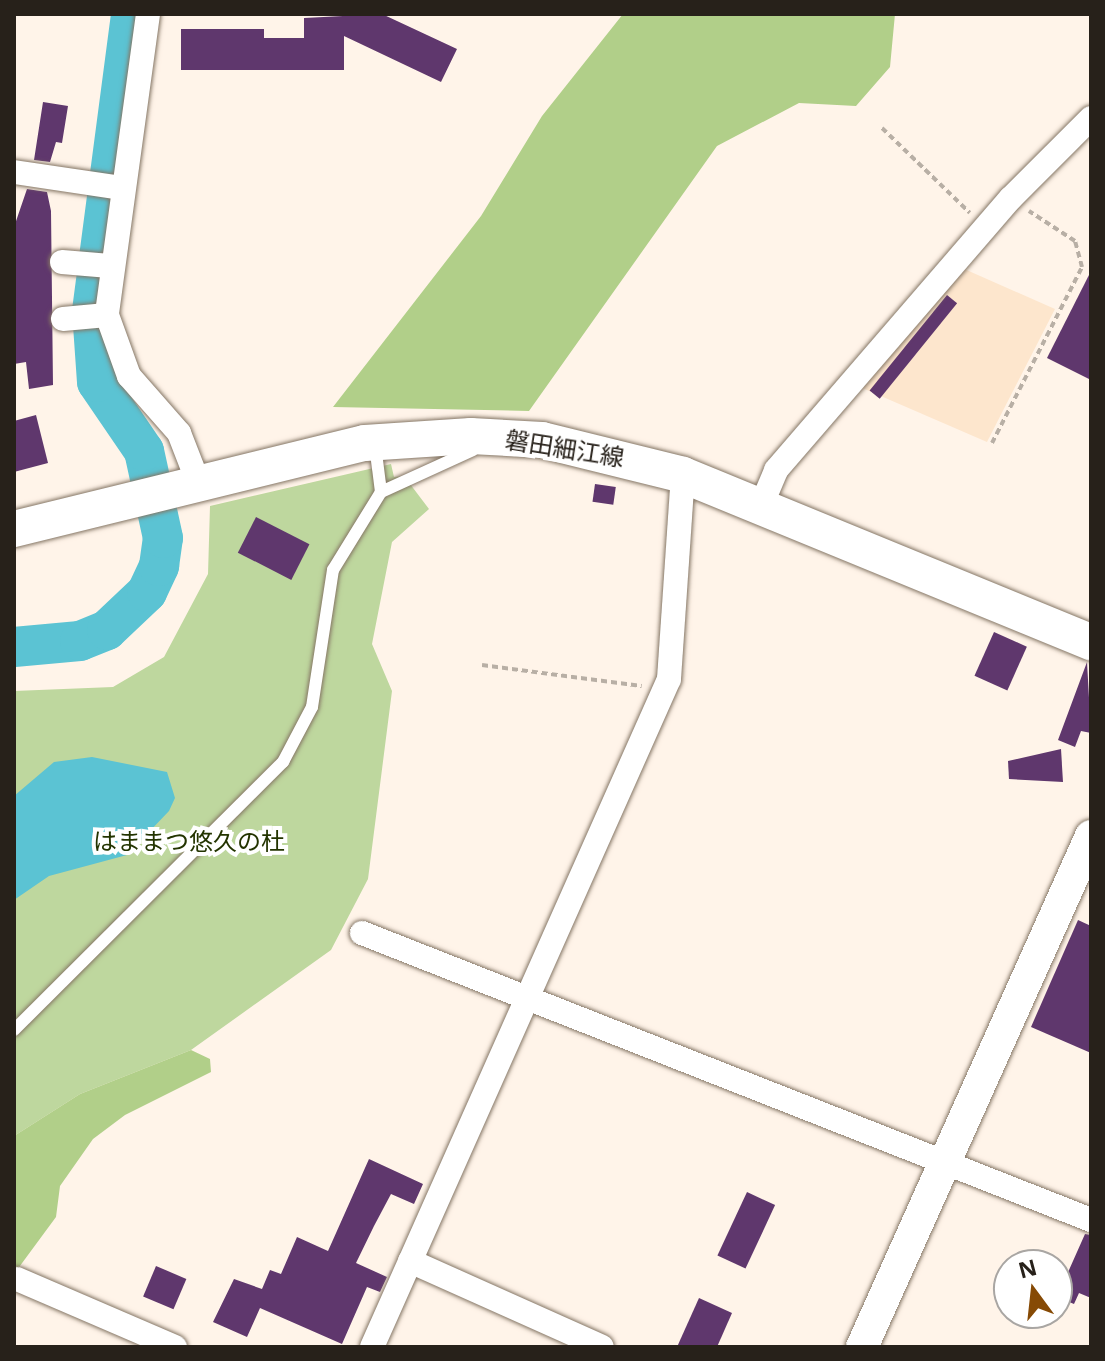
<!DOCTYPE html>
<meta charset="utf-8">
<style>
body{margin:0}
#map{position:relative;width:1105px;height:1361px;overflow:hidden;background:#fff4e9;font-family:"Noto Sans","Noto Sans JP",sans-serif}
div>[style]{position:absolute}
.built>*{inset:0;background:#fde6cd}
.green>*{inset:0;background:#bed79e}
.forest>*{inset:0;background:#b1cf89}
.water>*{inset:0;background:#5bc3d3}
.river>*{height:40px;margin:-20px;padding:0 20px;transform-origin:20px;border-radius:20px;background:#5bc3d3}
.building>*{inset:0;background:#5f376d;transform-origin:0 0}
.path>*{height:4px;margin-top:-2px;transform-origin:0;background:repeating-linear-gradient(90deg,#b8afa5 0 6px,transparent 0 10px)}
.roads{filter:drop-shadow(0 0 2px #857665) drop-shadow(0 0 2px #857665)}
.service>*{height:12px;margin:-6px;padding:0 6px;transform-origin:6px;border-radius:6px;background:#fff}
.minor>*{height:24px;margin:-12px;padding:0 12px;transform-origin:12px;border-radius:12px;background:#fff}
.tertiary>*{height:32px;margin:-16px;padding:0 16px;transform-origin:16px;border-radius:16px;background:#fff}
.secondary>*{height:36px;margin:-18px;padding:0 18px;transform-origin:18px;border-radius:18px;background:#fff}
span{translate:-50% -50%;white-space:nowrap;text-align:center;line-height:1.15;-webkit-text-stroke:8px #fff;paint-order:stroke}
.street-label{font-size:24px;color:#27211a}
.park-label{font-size:24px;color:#233400}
.frame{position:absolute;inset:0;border:16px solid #27211a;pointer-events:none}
.north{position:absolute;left:993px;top:1249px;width:80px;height:80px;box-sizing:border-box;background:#fff;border:2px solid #a9a6a3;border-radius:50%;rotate:345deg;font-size:22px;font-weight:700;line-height:32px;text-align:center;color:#27211a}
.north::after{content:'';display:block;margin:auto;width:28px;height:36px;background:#864a05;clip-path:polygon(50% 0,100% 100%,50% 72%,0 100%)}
</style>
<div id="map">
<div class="built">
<div style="clip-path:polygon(962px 268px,1055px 309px,987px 442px,860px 387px)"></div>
</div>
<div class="green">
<div style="clip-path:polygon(391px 464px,394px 477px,404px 476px,429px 509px,392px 542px,372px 644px,392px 691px,368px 879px,331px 950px,191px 1050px,80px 1094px,14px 1136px,14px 691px,113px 687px,164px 657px,208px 574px,210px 506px)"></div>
</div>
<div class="forest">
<div style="clip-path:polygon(623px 14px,895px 14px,890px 67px,856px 106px,799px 103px,717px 146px,529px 411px,333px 407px,481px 216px,542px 116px)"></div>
<div style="clip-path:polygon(191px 1050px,210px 1059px,211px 1072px,125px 1115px,93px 1139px,60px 1186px,56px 1217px,14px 1274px,14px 1136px,80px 1094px)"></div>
</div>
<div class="water">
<div style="clip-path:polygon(92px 757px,167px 772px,175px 798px,169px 811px,127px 855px,49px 876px,14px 900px,14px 796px,54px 762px)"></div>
</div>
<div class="river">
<div style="left:14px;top:647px;width:66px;rotate:-5.2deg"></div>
<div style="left:80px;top:641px;width:29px;rotate:-22deg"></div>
<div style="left:107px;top:630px;width:55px;rotate:-43.5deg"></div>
<div style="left:147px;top:592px;width:29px;rotate:-65deg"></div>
<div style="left:159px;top:566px;width:28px;rotate:-82deg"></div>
<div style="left:163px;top:538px;width:89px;rotate:-102.3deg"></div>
<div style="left:144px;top:451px;width:83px;rotate:-124.3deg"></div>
<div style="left:97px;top:382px;width:71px;rotate:-94deg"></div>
<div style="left:92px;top:311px;width:300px;rotate:-82.5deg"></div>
</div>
<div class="building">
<div style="clip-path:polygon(382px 14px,457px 49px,441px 82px,344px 36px,344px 70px,181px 70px,181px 29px,264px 29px,264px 38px,304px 38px,304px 18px)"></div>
<div style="clip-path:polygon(43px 102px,68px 106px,62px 143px,56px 142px,50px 162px,34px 160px)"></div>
<div style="clip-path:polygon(27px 189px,47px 192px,51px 211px,53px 385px,29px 389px,26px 362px,14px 364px,14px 227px)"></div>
<div style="clip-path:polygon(1091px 271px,1091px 380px,1047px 358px)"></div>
<div style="left:947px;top:295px;width:13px;height:123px;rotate:39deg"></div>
<div style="clip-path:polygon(36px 415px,48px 463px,14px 472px,14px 421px)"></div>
<div style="left:595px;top:484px;width:21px;height:18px;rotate:8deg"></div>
<div style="left:256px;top:517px;width:60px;height:40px;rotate:27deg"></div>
<div style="left:994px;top:632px;width:36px;height:48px;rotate:24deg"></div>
<div style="clip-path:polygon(1087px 662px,1091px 733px,1081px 731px,1075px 747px,1058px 740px)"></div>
<div style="clip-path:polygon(1061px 749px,1063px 782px,1009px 779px,1008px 761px)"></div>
<div style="clip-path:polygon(1078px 920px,1091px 926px,1091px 1053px,1031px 1027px)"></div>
<div style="clip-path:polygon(369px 1159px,423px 1184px,414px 1204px,391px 1194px,374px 1226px,356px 1263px,387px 1277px,380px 1292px,367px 1287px,342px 1344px,260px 1308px,247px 1337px,213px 1322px,234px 1279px,262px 1289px,270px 1270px,281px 1274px,297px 1237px,328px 1251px)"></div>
<div style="left:747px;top:1192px;width:31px;height:70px;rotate:25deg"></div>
<div style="clip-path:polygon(1085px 1234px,1091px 1235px,1091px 1298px,1079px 1293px,1074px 1304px,1057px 1297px)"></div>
<div style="left:156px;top:1266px;width:33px;height:33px;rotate:23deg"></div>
<div style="clip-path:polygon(699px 1298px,732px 1313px,717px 1347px,677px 1347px)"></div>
</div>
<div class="path">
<div style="left:882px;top:128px;width:122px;rotate:44deg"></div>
<div style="left:992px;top:443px;width:198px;rotate:-62.9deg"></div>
<div style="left:1082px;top:267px;width:27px;rotate:-105deg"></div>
<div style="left:1075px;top:241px;width:55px;rotate:-146.9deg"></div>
<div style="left:482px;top:665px;width:161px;rotate:7.5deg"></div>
</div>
<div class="roads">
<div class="service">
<div style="left:375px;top:445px;width:47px;rotate:82.7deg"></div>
<div style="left:14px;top:1030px;width:380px;rotate:-44.9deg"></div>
<div style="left:283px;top:762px;width:62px;rotate:-62.2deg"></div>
<div style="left:312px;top:707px;width:139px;rotate:-81.3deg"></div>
<div style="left:333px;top:570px;width:92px;rotate:-58.4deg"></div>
<div style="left:381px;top:492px;width:101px;rotate:-24.5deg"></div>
</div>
<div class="minor">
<div style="left:148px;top:14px;width:304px;rotate:97.8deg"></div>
<div style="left:107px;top:315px;width:65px;rotate:70.2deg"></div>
<div style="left:129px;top:376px;width:76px;rotate:48.7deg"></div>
<div style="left:179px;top:433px;width:53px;rotate:68.8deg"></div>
<div style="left:14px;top:172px;width:108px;rotate:8.5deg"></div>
<div style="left:62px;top:262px;width:48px;rotate:4.8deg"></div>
<div style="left:63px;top:319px;width:44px;rotate:-5.2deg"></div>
<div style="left:761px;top:506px;width:39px;rotate:-67deg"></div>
<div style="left:776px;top:470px;width:359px;rotate:-49.2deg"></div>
<div style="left:1011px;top:198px;width:113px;rotate:-45deg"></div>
<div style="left:362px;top:933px;width:783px;rotate:21.49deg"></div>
<div style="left:410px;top:1261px;width:210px;rotate:24.1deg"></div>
<div style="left:17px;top:1279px;width:172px;rotate:23.3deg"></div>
<div style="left:372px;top:1347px;width:731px;rotate:-66.03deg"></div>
<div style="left:669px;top:679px;width:204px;rotate:-86.1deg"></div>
</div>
<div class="tertiary">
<div style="left:862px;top:1347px;width:560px;rotate:-65.86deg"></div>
</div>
<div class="secondary">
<div style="left:14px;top:529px;width:361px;rotate:-13.8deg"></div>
<div style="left:365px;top:443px;width:106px;rotate:-3.8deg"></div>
<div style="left:471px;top:436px;width:71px;rotate:3.2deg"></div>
<div style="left:542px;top:440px;width:145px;rotate:13.9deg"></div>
<div style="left:683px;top:475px;width:441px;rotate:22.3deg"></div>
</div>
</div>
<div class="street-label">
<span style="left:565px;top:448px;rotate:9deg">磐田細江線</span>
</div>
<div class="park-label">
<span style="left:189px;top:841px">はままつ悠久の杜</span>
</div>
<div class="frame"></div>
<div class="north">N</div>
</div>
